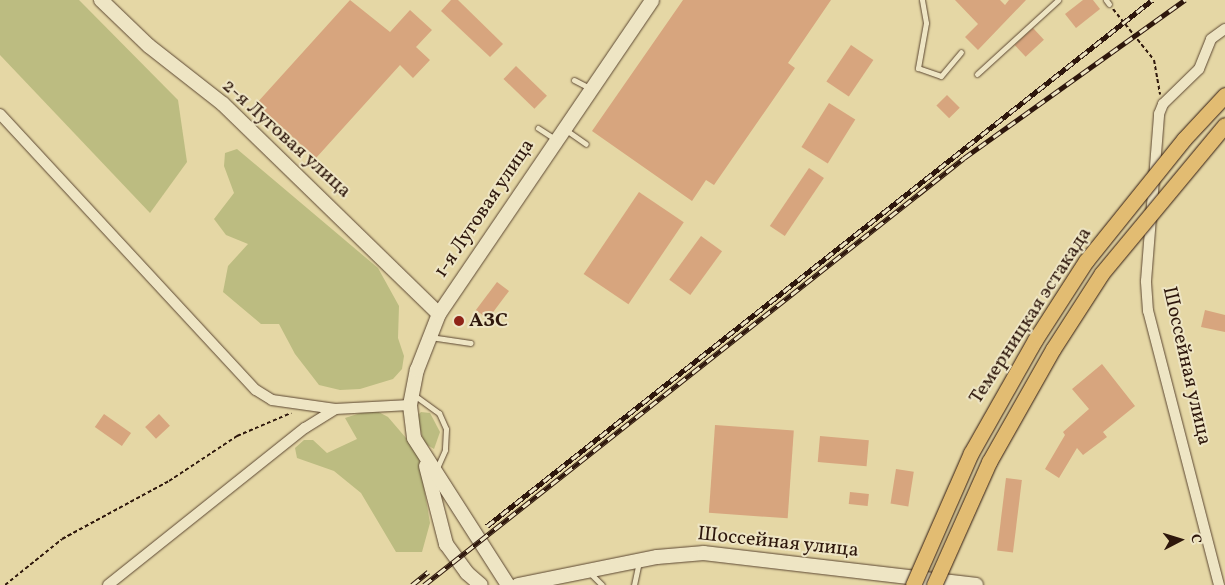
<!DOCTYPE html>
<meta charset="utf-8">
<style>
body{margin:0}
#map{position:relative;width:1225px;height:585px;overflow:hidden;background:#e5d7a5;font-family:Vollkorn,serif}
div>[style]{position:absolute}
.green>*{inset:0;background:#bcbc81}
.building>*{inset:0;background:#d7a57e;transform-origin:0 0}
.path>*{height:2px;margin-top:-1px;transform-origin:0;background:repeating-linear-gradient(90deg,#2e170c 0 4px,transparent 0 6.5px)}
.roads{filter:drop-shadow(0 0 1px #5c4732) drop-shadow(0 0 1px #5c4732)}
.service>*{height:5px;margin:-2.5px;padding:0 2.5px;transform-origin:2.5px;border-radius:2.5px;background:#eee5c4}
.minor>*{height:10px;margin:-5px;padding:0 5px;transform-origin:5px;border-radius:5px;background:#eee5c4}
.secondary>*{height:14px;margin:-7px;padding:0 7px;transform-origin:7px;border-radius:7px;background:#eee5c4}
.rail>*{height:5px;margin-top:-2.5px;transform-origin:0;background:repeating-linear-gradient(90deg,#eee5c4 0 9px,#2e170c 0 18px);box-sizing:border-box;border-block:1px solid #2e170c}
.bridges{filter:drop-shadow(0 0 1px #2e170c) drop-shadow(0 0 1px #2e170c)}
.primary-bridge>*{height:15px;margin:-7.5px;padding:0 7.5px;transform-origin:7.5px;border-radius:7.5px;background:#e2bc72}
.dots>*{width:14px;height:14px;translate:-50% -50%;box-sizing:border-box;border:2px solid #eee5c4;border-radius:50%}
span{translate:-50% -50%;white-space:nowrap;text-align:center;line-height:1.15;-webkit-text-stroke:4px #eee5c4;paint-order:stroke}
.street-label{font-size:20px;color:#2e170c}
.poi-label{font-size:20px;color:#2e170c;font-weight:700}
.left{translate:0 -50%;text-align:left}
.north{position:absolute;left:1155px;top:515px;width:50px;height:50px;-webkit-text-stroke:4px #eee5c4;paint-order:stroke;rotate:85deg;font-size:14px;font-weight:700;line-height:20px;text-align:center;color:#2e170c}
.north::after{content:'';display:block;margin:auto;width:18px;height:22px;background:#2e170c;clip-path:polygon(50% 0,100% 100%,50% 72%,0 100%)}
</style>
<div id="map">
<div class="green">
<div style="clip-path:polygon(0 0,79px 0,178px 100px,187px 162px,150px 213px,0 55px)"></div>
<div style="clip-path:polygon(237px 149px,378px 268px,399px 306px,398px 338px,404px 356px,402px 369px,393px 379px,360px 389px,340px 390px,319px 385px,295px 354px,279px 324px,261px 324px,223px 292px,228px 266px,248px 244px,226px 235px,214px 219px,234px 193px,224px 166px,225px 153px)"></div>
<div style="clip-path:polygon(373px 409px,388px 417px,418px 452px,430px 523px,422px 552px,396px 552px,361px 493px,334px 471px,297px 458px,295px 448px,304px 440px,313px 440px,327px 453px,357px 439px,345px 418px)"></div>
<div style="clip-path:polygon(421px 412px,430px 413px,440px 432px,434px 449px,424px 443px,417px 416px)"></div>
</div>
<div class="building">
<div style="clip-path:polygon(350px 0,390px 32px,410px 10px,432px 30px,416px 47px,430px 60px,413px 78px,400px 65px,316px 158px,256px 104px)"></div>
<div style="clip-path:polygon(451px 0,458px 0,503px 44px,490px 57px,441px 11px)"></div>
<div style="clip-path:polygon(683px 0,831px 0,788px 63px,795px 68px,714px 185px,706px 180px,692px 201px,592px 131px)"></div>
<div style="clip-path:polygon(955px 0,1000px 0,1005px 5px,1009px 0,1026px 0,978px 50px,965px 37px,978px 24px)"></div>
<div style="clip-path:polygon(1083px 0,1093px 0,1100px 9px,1076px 28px,1065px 14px)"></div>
<div style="left:1033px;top:28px;width:16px;height:25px;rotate:47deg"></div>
<div style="left:851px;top:45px;width:27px;height:44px;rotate:34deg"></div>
<div style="left:516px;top:66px;width:43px;height:18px;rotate:44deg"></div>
<div style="left:947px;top:95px;width:18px;height:15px;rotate:45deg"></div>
<div style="left:829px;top:103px;width:31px;height:52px;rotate:32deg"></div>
<div style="left:809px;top:168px;width:18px;height:70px;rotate:34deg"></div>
<div style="left:639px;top:192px;width:54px;height:99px;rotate:34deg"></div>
<div style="left:701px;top:236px;width:26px;height:54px;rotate:36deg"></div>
<div style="left:497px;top:282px;width:15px;height:35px;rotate:37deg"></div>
<div style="clip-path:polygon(1205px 310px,1225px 315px,1225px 332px,1201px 327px)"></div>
<div style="clip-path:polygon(1102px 364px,1135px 406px,1103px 432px,1107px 437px,1083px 455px,1077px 448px,1059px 478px,1045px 469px,1065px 435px,1063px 432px,1089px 409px,1072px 389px)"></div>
<div style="left:104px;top:414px;width:33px;height:16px;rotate:35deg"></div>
<div style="left:159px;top:414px;width:16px;height:19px;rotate:47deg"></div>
<div style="left:715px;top:425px;width:79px;height:88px;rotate:4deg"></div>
<div style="left:820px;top:436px;width:49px;height:26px;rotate:5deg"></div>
<div style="left:896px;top:469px;width:18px;height:35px;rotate:9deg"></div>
<div style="left:1006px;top:478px;width:16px;height:73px;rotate:7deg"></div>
<div style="left:850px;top:492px;width:19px;height:12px;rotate:6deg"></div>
</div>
<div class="path">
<div style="left:1113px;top:9px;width:65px;rotate:51.2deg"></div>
<div style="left:1154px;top:60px;width:35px;rotate:80deg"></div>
<div style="left:5px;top:585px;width:73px;rotate:-38.9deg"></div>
<div style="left:62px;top:539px;width:122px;rotate:-28.5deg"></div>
<div style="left:169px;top:481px;width:82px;rotate:-33.5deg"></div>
<div style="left:237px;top:436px;width:59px;rotate:-23.1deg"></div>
</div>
<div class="roads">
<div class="service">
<div style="left:922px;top:0;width:23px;rotate:80deg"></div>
<div style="left:926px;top:23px;width:46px;rotate:100.1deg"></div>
<div style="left:918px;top:68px;width:24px;rotate:19deg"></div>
<div style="left:941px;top:76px;width:31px;rotate:-50deg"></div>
<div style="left:1106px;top:0;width:5px;rotate:53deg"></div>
<div style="left:977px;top:74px;width:110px;rotate:-42.4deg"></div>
<div style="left:574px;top:80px;width:18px;rotate:27deg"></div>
<div style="left:538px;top:128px;width:20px;rotate:33deg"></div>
<div style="left:566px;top:130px;width:24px;rotate:35deg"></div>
<div style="left:430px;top:337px;width:41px;rotate:8.3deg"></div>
<div style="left:414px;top:395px;width:31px;rotate:36deg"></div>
<div style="left:439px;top:413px;width:17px;rotate:66deg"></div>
<div style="left:446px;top:429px;width:21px;rotate:93deg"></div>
<div style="left:445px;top:450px;width:20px;rotate:114deg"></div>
<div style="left:590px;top:573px;width:17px;rotate:45deg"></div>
<div style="left:634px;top:585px;width:25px;rotate:-78deg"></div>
</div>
<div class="minor">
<div style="left:0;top:114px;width:376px;rotate:47.2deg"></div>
<div style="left:256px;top:390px;width:19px;rotate:32deg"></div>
<div style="left:272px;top:400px;width:64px;rotate:8.1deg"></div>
<div style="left:108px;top:585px;width:252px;rotate:-38.6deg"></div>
<div style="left:305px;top:428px;width:36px;rotate:-32deg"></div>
<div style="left:335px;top:409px;width:75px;rotate:-3.1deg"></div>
<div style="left:1219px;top:585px;width:283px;rotate:-104.5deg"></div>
<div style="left:1148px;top:311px;width:30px;rotate:-94deg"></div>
<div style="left:1146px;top:281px;width:168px;rotate:-85.5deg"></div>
<div style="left:1159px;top:114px;width:11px;rotate:-68deg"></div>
<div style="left:1163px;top:104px;width:50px;rotate:-44.2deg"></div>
<div style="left:1199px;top:69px;width:32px;rotate:-68deg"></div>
<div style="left:1211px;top:39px;width:17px;rotate:-36deg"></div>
</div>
<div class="secondary">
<div style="left:101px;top:0;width:66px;rotate:43.8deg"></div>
<div style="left:149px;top:46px;width:94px;rotate:38.1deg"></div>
<div style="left:223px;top:104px;width:301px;rotate:44.2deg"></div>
<div style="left:426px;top:466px;width:81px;rotate:75.6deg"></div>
<div style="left:446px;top:544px;width:36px;rotate:54deg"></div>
<div style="left:467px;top:573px;width:18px;rotate:41deg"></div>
<div style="left:508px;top:585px;width:174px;rotate:-122.6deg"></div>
<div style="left:414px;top:438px;width:33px;rotate:-97deg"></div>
<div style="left:410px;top:405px;width:36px;rotate:-79deg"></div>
<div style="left:417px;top:370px;width:60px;rotate:-68.6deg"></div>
<div style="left:439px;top:314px;width:379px;rotate:-55.8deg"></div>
<div style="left:518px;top:585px;width:142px;rotate:-11.4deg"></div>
<div style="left:657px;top:557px;width:47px;rotate:-4.9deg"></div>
<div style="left:704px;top:553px;width:274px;rotate:6.7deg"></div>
</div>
</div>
<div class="rail">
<div style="left:487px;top:526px;width:848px;rotate:-38.34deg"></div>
<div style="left:412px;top:585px;width:21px;rotate:-39deg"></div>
<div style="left:424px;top:585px;width:688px;rotate:-38.33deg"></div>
<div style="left:964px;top:158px;width:272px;rotate:-35.6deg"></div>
</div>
<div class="bridges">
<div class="primary-bridge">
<div style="left:913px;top:585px;width:144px;rotate:-66.3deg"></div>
<div style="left:971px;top:453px;width:130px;rotate:-60.5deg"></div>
<div style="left:1035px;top:340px;width:94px;rotate:-57.2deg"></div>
<div style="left:1086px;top:261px;width:156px;rotate:-51.2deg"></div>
<div style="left:1184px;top:139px;width:60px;rotate:-47deg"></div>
<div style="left:934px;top:585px;width:135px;rotate:-65.9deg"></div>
<div style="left:989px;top:462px;width:130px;rotate:-60.5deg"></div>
<div style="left:1053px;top:349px;width:90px;rotate:-57.2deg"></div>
<div style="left:1102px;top:273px;width:192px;rotate:-50.3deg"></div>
</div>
</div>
<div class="dots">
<div style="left:459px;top:321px;background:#8f2418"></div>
</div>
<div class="street-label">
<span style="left:286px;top:139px;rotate:42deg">2-я Луговая улица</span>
<span style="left:485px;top:209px;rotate:-56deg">1-я Луговая улица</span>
<span style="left:1031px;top:316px;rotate:-57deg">Темерницкая эстакада</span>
<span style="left:1186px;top:366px;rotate:77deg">Шоссейная улица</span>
<span style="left:778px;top:543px;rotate:6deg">Шоссейная улица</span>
</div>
<div class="poi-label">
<span class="left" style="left:469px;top:321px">АЗС</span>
</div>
<div class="north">С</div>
</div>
